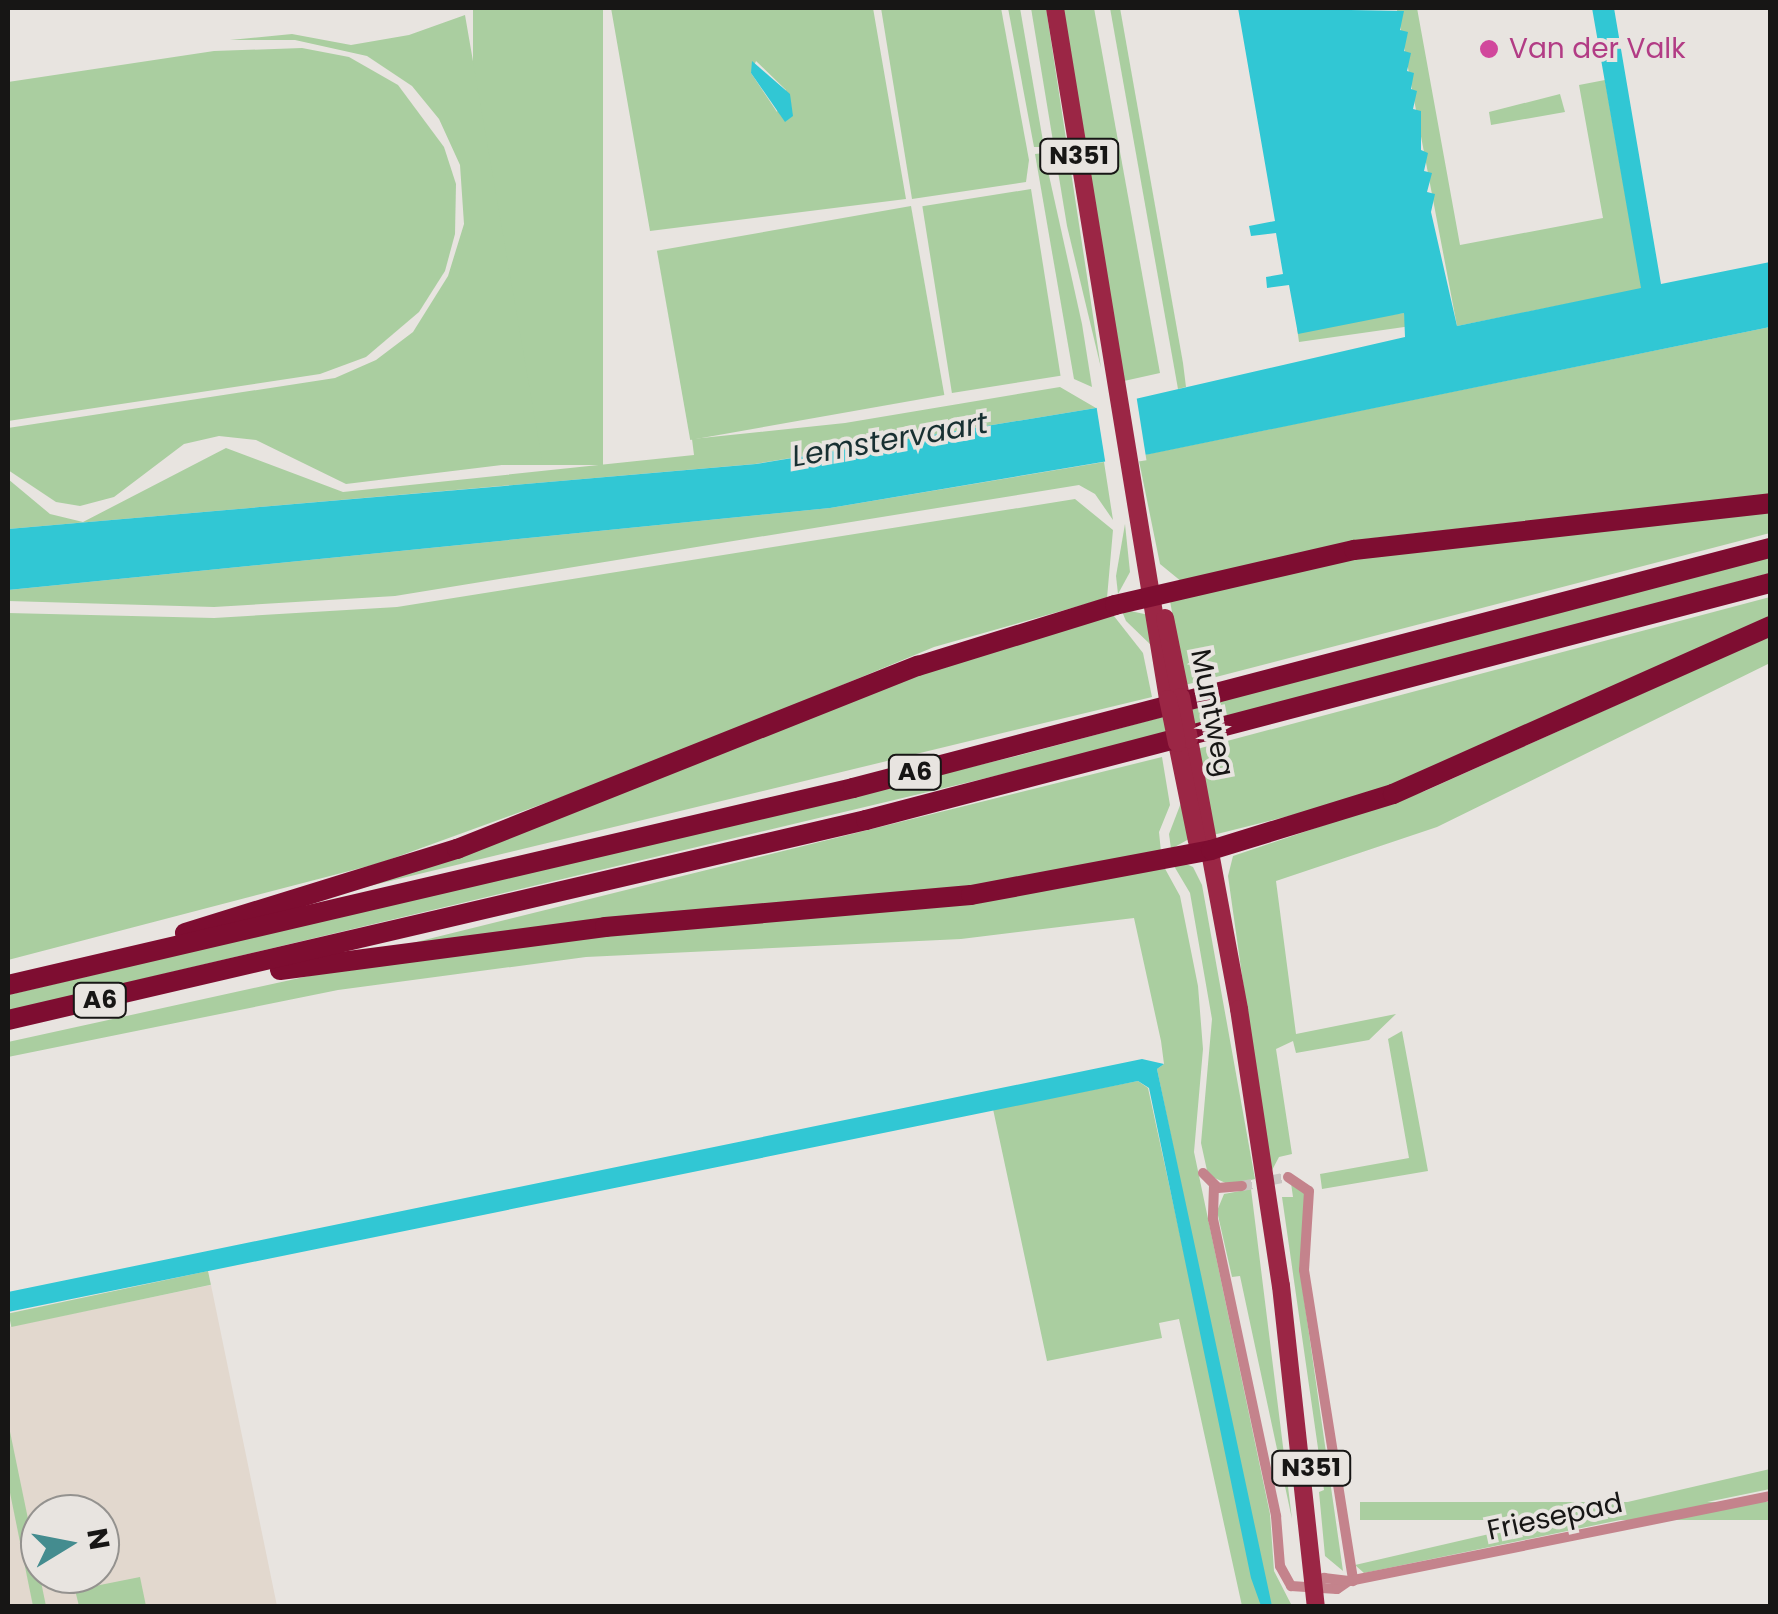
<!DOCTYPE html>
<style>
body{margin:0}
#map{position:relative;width:1778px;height:1614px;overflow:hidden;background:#e8e4e0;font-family:Poppins,sans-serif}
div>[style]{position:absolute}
.built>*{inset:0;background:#e2d8ce}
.green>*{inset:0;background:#aacea0;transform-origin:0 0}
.water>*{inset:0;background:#31c7d4}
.pier>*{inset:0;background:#e8e4e0;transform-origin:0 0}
.minor-tunnel>*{height:10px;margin-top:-5px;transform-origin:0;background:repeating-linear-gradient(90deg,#c9c5c2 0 10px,transparent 0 15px)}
.minor>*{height:10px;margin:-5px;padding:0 5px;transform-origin:5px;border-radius:5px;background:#c4838c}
.primary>*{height:18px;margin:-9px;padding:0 9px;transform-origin:9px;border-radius:9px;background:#9b2645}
.motorway>*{height:20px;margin:-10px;padding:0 10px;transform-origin:10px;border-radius:10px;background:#7e0d31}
.primary-bridge>*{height:18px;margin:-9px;padding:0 9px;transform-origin:9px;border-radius:9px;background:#9b2645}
.dots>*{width:28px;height:28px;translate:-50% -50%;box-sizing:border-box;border:5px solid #e8e4e0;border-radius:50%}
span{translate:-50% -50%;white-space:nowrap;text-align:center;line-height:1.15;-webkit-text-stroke:8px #e8e4e0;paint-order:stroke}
.shield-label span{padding:2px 8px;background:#e8e4e0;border:2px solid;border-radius:8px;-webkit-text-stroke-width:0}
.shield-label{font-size:25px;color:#171615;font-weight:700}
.hotel-label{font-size:28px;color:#b23c85}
.left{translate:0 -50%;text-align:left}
.street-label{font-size:28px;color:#171615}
.water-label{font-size:30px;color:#183032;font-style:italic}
.frame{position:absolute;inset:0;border:10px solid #171615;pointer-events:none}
.north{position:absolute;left:20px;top:1494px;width:100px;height:100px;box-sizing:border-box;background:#e8e4e0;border:2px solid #94928f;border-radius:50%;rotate:80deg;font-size:28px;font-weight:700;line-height:40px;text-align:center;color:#171615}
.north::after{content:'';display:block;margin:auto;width:35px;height:45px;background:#448c8f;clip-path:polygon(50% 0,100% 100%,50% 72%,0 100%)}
</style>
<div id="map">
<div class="built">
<div style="clip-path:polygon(evenodd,211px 1285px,277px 1606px,8px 1606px,8px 1327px,211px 1285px,40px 1514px,100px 1514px,100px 1574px,40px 1574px,40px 1514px)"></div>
</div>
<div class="green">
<div style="left:473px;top:8px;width:130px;height:457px"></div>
<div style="clip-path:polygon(evenodd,611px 8px,873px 8px,906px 199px,650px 231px,611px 8px,756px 61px,786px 90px,777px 112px,751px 73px,756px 61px)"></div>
<div style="clip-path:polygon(881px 8px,1001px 8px,1029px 160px,1026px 182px,912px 199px)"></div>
<div style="clip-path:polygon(1008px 8px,1020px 8px,1044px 147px,1034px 147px)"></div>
<div style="clip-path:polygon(1031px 8px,1046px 8px,1101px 368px,1067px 226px)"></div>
<div style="clip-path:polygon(1062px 8px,1094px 8px,1160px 373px,1124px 381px)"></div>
<div style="clip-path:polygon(1110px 8px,1120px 8px,1183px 363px,1186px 387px,1178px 389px)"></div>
<div style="clip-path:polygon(1417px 8px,1460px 245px,1603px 218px,1579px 85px,1605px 80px,1642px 289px,1457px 326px,1397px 10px)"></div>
<div style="clip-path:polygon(465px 15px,542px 460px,346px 484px,256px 440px,219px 436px,184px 444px,114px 497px,80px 506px,56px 502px,8px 470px,8px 428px,335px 378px,376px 360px,413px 332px,448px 276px,464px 224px,460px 165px,439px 119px,412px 86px,367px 56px,295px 40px,230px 40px,292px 34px,351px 45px,409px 35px)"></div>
<div style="clip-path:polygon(302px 48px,349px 57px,398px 85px,444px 147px,456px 184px,455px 234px,445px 271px,419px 312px,366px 357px,320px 374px,8px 421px,8px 82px,214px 51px)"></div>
<div style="clip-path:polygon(1560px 94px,1565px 112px,1491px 125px,1489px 112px)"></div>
<div style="clip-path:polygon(1044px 153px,1082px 324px,1092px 387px,1074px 379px,1035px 154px)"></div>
<div style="left:1031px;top:189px;width:189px;height:110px;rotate:81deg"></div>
<div style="left:911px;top:206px;width:192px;height:258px;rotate:80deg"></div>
<div style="left:1404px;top:313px;width:14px;height:108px;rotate:82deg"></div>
<div style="clip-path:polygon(1770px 327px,1770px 494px,1366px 539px,1182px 582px,1160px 564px,1138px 456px)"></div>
<div style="clip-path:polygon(1060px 387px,1096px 408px,755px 464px,8px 529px,8px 479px,50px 514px,83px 522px,226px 448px,343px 492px,694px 455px,692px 439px,845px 423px)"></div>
<div style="clip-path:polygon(1104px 462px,1113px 520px,1095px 494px,1079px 485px,395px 596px,214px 607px,8px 601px,8px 590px,830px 508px)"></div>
<div style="clip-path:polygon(1075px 499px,1113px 530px,1107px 598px,934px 647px,642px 768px,380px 863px,8px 960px,8px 613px,214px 618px,397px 607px)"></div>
<div style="clip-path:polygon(1770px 506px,1770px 533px,1185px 685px,1170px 601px,1297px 565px)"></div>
<div style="clip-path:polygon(1125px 524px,1130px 572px,1118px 594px,1116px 576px)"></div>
<div style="clip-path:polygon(1770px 554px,1770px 573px,1159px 737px,8px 1011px,8px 995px,1017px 756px)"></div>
<div style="clip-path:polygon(1770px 597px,1770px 619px,1380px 793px,1213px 835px,1197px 749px)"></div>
<div style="clip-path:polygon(1121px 609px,1149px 615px,1153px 647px,1126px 621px)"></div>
<div style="clip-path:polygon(1110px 611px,1143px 653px,1152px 697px,295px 904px,884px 680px)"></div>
<div style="clip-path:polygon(1770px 636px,1770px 663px,1437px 827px,1276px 881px,1296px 1034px,1396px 1014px,1369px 1040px,1296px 1053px,1293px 1041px,1276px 1049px,1292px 1154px,1279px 1157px,1270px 1174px,1228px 876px,1233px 856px,1425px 791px)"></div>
<div style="clip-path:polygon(1162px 757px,1170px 805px,1159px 832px,1161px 852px,1047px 879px,380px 951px)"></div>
<div style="clip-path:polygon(1184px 795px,1189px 839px,1171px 849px,1169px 834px)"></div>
<div style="clip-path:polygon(1182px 862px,1193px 867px,1202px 885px,1255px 1179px,1230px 1185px,1208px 1175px,1201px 1143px,1212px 1019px,1190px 893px,1174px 866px)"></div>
<div style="clip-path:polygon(1163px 865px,1180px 896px,1198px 986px,1203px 1049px,1194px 1152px,1270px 1514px,1274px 1571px,1292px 1606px,1272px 1606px,1262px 1577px,1157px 1069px,1164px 1064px,1161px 1041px,1134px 918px,961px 939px,586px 957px,338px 990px,8px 1057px,8px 1042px,318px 974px,511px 944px,1016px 896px)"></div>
<div style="clip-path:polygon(1402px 1031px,1428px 1171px,1322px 1189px,1320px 1174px,1409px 1158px,1388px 1039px)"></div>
<div style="clip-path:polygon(1138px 1081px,1148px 1088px,1261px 1606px,1242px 1606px,1179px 1319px,1159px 1323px,1162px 1338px,1047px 1361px,993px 1109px)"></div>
<div style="clip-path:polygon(1291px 1183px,1302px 1187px,1306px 1198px,1300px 1271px,1343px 1571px,1325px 1556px,1319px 1492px,1324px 1490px,1282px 1197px,1293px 1197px)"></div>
<div style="clip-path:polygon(1251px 1189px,1292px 1519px,1240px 1276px,1232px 1277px,1217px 1211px,1224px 1194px)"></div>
<div style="left:208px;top:1271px;width:14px;height:204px;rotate:78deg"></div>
<div style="clip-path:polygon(8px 1422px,46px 1606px,33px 1606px,8px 1483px)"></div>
<div style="clip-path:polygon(1770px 1469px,1770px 1489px,1364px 1573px,1355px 1565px)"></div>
<div style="left:1770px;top:1502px;width:18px;height:410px;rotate:90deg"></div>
<div style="clip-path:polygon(140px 1577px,146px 1606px,79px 1606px,75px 1590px)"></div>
</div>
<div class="water">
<div style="clip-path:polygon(1238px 8px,1404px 11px,1400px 30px,1408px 32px,1404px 51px,1411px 53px,1407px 71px,1414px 73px,1411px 89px,1417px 91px,1413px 109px,1421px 111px,1421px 150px,1428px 153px,1424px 171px,1432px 173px,1427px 192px,1435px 194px,1431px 212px,1457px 326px,1641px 288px,1592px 8px,1614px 8px,1661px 284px,1770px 262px,1770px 327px,1150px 454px,830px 508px,8px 590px,8px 529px,756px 464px,1096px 408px,1405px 337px,1404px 313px,1298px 334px,1289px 285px,1267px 288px,1266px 277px,1283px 274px,1276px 233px,1251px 236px,1249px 226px,1275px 221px)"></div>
<div style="clip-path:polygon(752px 61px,790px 94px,793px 116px,785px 122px,751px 73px)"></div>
<div style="clip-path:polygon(1142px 1059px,1164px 1064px,1157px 1069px,1272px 1606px,1261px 1606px,1251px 1578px,1149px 1088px,1138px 1081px,8px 1312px,8px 1292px)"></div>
</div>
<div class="pier">
<div style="left:1136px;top:394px;width:67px;height:41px;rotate:81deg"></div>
</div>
<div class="minor-tunnel">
<div style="left:1242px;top:1186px;width:47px;rotate:-11.1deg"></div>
</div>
<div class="minor">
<div style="left:1203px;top:1173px;width:21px;rotate:45deg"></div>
<div style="left:1218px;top:1188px;width:24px;rotate:-5deg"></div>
<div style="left:1288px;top:1177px;width:25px;rotate:34deg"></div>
<div style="left:1309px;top:1191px;width:79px;rotate:93.6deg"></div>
<div style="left:1304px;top:1270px;width:315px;rotate:81deg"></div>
<div style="left:1214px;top:1186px;width:33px;rotate:92deg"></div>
<div style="left:1213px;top:1219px;width:304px;rotate:78deg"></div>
<div style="left:1276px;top:1516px;width:50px;rotate:85.4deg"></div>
<div style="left:1280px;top:1566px;width:23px;rotate:61deg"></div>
<div style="left:1291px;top:1586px;width:46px;rotate:3.7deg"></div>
<div style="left:1337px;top:1589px;width:14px;rotate:-34deg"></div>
<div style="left:1349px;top:1581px;width:429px;rotate:-11.4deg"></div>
<div style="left:1315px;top:1587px;width:13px;rotate:-45deg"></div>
<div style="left:1324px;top:1578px;width:25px;rotate:7deg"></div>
</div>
<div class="primary">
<div style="left:1055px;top:8px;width:700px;rotate:80.71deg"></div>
<div style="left:1165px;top:618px;width:81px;rotate:78.6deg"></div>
<div style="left:1189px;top:739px;width:275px;rotate:79.5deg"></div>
<div style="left:1239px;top:1009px;width:280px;rotate:81.4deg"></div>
<div style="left:1281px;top:1286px;width:322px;rotate:83.8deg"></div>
<div style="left:1177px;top:743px;width:100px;rotate:78.5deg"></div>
</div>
<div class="motorway">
<div style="left:185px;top:933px;width:285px;rotate:-17.2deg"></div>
<div style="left:457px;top:849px;width:496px;rotate:-21.7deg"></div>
<div style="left:918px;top:666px;width:206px;rotate:-17.2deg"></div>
<div style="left:1115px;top:605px;width:245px;rotate:-13deg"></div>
<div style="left:1354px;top:550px;width:419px;rotate:-6.4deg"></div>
<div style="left:280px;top:970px;width:328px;rotate:-7.5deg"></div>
<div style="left:605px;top:927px;width:367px;rotate:-5deg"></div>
<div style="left:971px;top:895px;width:244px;rotate:-10.6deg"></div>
<div style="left:1211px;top:850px;width:190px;rotate:-17.1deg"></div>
<div style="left:1393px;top:794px;width:413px;rotate:-24deg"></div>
<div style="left:8px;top:985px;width:868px;rotate:-13.12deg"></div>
<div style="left:853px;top:788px;width:948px;rotate:-14.67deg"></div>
<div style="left:8px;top:1020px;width:881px;rotate:-13.12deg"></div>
<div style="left:866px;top:820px;width:935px;rotate:-14.69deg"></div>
</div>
<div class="primary-bridge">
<div style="left:1181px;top:697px;width:43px;rotate:79.2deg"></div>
<div style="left:1168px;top:699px;width:45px;rotate:78.4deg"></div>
</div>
<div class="dots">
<div style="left:1489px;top:49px;background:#d1479c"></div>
</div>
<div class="shield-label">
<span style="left:1079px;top:156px">N351</span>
<span style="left:915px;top:772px">A6</span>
<span style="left:100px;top:1000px">A6</span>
<span style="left:1311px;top:1468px">N351</span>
</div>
<div class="hotel-label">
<span class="left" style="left:1509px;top:49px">Van der Valk</span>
</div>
<div class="street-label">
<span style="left:1212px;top:713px;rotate:79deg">Muntweg</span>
<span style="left:1555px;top:1517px;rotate:-12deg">Friesepad</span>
</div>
<div class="water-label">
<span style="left:890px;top:440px;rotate:-10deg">Lemstervaart</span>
</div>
<div class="frame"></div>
<div class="north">N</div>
</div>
